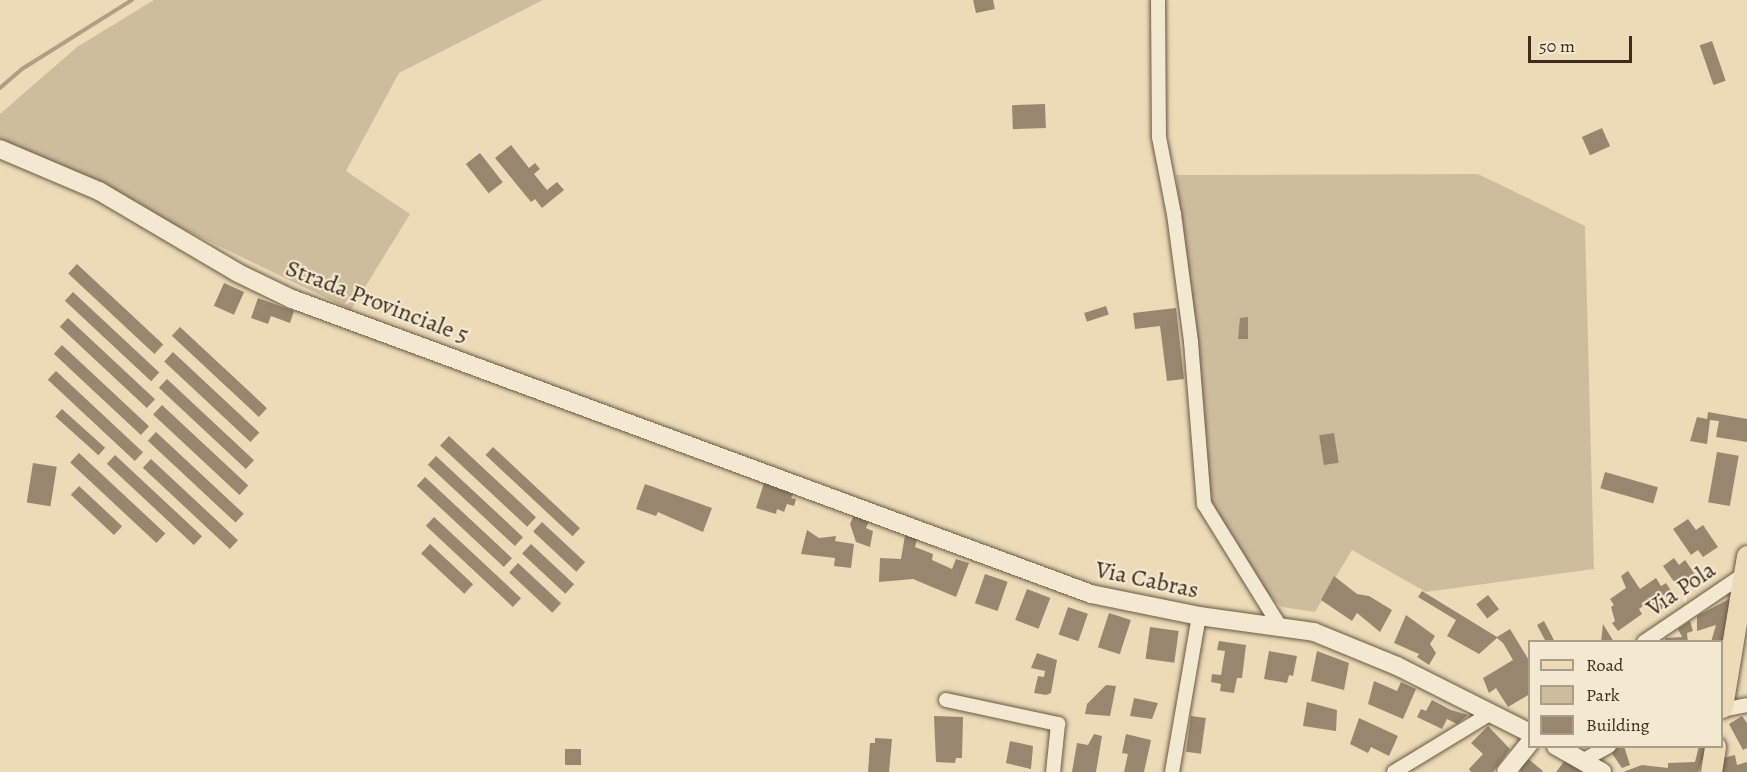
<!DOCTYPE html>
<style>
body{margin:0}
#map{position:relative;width:1747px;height:772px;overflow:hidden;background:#ecdbb6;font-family:Alegreya,serif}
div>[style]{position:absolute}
.green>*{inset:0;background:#cebd9c}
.stream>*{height:4px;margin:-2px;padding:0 2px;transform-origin:2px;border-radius:2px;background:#b0a083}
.building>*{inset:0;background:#98876e;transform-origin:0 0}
.roads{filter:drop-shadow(0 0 2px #695845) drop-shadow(0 0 2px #695845)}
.street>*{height:14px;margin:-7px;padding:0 7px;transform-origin:7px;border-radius:7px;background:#f3e8d0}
.secondary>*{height:18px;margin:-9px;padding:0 9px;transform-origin:9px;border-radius:9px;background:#f3e8d0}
.primary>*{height:21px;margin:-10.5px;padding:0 10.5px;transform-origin:10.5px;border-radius:10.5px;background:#ecdbb6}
span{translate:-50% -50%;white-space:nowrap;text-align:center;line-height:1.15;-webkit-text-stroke:4.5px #f3e8d0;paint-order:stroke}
.street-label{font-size:24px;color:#3d2d1f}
.legend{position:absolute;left:1528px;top:640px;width:195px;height:108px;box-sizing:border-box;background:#f3e8d0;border:2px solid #aa9d89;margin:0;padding:8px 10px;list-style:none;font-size:18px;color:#3d2d1f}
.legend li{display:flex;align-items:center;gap:12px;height:30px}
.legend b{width:30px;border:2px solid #aa9d89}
.scale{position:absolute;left:1528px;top:36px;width:104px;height:27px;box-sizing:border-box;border:3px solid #3d2d1f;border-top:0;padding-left:8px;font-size:18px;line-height:21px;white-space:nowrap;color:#3d2d1f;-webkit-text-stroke:4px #f3e8d0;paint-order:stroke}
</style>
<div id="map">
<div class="green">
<div style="clip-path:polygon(154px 0,543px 0,399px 73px,346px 171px,410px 214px,351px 310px,0 140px,0 114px,77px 47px)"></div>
<div style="clip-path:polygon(1478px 174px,1585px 226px,1594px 569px,1426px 592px,1352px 550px,1315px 612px,1282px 607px,1266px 593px,1212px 506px,1176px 175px)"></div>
</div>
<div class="stream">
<div style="left:0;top:88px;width:29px;rotate:-41deg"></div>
<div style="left:22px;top:69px;width:130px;rotate:-32.1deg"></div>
</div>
<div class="building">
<div style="clip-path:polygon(973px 0,993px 0,995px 9px,976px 13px)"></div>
<div style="left:1712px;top:41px;width:42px;height:13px;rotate:71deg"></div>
<div style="left:1045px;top:104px;width:24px;height:33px;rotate:88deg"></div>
<div style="left:1602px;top:128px;width:20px;height:22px;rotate:66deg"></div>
<div style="clip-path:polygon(511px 145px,529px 168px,535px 163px,540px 169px,534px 174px,547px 190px,557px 182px,564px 190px,542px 208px,535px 199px,531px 202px,495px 158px)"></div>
<div style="left:480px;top:153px;width:37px;height:18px;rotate:52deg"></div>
<div style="left:77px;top:264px;width:118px;height:13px;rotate:43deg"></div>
<div style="left:224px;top:283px;width:22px;height:25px;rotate:24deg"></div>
<div style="left:73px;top:292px;width:118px;height:12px;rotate:43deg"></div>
<div style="clip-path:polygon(258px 298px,294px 311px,290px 323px,271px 316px,268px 324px,251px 318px)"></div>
<div style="left:1106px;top:306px;width:9px;height:23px;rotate:72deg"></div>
<div style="clip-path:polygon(1176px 308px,1184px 379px,1167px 381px,1160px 326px,1135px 329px,1133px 313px)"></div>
<div style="clip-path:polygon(1248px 317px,1248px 339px,1238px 339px,1240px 318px)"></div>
<div style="left:68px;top:318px;width:119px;height:12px;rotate:43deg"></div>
<div style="left:180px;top:327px;width:119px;height:12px;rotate:43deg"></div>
<div style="left:62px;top:345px;width:119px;height:12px;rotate:43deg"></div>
<div style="left:173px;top:352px;width:118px;height:13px;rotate:43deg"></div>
<div style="left:56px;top:371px;width:119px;height:12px;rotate:43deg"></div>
<div style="left:167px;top:379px;width:119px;height:12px;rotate:43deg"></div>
<div style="left:162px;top:405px;width:118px;height:13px;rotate:43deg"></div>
<div style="left:62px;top:409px;width:58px;height:10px;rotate:42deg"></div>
<div style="clip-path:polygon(1708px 412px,1747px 419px,1747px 442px,1716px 437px,1719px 421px,1710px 420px,1707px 444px,1690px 441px,1697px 417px,1707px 419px)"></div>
<div style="left:156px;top:432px;width:120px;height:12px;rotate:43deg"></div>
<div style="left:1334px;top:433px;width:30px;height:15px;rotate:81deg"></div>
<div style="left:449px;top:436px;width:119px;height:13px;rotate:43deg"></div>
<div style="left:493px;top:447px;width:119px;height:11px;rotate:43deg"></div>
<div style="left:1717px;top:452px;width:22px;height:51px;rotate:10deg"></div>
<div style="left:79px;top:453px;width:118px;height:13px;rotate:43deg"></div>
<div style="left:115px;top:455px;width:119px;height:12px;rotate:43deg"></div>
<div style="left:436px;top:456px;width:119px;height:12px;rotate:43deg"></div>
<div style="left:151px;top:459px;width:119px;height:12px;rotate:43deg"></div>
<div style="left:33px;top:463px;width:24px;height:40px;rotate:9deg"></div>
<div style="left:1605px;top:472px;width:55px;height:17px;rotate:16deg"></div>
<div style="left:425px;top:477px;width:119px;height:12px;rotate:43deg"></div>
<div style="clip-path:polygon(765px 480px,795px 491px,791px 498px,796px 499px,794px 506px,787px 504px,784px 512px,777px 509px,776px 514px,756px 508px)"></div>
<div style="clip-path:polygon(645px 484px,712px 508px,703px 532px,658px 512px,656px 516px,636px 509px)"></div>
<div style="left:79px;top:486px;width:59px;height:12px;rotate:43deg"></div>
<div style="clip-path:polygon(854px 515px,869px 521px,866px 528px,873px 531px,870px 547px,856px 542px,850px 524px)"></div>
<div style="left:434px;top:517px;width:119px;height:12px;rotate:43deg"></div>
<div style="clip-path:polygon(1688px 519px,1696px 530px,1703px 525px,1718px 547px,1703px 557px,1698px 550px,1691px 555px,1673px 529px)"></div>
<div style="left:542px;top:522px;width:59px;height:13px;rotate:43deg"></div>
<div style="clip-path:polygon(807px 530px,819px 538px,836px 536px,835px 541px,854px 544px,851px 568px,834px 566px,835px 558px,801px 554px)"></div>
<div style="clip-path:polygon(905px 535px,917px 539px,915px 547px,933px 554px,932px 560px,952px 569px,956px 559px,969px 563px,956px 597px,913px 579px,879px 582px,880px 558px,901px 559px)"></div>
<div style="left:430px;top:544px;width:59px;height:13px;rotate:43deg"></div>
<div style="left:531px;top:544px;width:59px;height:13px;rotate:43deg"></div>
<div style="clip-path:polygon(1674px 558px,1679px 565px,1685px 560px,1697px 577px,1677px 586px,1663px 566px)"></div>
<div style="left:518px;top:563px;width:59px;height:13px;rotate:43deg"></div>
<div style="clip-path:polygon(1628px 571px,1640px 589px,1656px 578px,1661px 586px,1666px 583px,1678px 601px,1657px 611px,1650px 601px,1639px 609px,1642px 614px,1618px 631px,1612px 623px,1615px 621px,1611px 607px,1614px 605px,1610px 599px,1626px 588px,1621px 576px)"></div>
<div style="left:985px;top:574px;width:24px;height:31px;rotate:19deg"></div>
<div style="clip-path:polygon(1334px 576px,1357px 594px,1369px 596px,1392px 610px,1380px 632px,1357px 613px,1352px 621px,1321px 600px)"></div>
<div style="left:1027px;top:589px;width:25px;height:33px;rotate:21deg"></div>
<div style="clip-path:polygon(1422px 591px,1497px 637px,1510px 629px,1530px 662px,1530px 694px,1508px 707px,1496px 688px,1489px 693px,1483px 678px,1513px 660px,1503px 643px,1497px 638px,1479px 654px,1447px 636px,1456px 620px,1418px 597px)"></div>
<div style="left:1488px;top:595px;width:18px;height:15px;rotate:52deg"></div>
<div style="clip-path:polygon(1731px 598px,1724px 641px,1711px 642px,1716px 625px,1697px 631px,1697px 616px)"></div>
<div style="left:1068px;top:607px;width:21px;height:29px;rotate:19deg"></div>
<div style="left:1109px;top:613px;width:23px;height:36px;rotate:18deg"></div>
<div style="clip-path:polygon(1406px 615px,1435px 636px,1430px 644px,1436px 653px,1429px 665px,1417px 657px,1419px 654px,1394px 643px)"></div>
<div style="clip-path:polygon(1544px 621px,1555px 642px,1546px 642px,1537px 625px)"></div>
<div style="clip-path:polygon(1690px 621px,1693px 631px,1687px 633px,1688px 642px,1665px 642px,1665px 638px,1682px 637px,1678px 629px)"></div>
<div style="clip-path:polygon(1603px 624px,1614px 642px,1601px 642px)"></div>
<div style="left:1150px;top:627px;width:29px;height:32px;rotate:8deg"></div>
<div style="clip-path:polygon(1219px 641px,1246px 645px,1242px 678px,1237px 678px,1234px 693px,1220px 691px,1221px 684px,1211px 682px,1212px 674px,1221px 675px,1225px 651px,1217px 650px)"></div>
<div style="clip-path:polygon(1269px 651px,1297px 656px,1293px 676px,1289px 675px,1287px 683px,1264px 679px)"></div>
<div style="clip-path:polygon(1317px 651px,1349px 663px,1344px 690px,1311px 681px)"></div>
<div style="clip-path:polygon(1037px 653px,1057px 660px,1051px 693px,1046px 695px,1034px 693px,1038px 676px,1044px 677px,1045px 671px,1031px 668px)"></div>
<div style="clip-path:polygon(1374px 681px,1397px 691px,1401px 682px,1416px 689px,1403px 719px,1368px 704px)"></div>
<div style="clip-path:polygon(1106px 685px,1116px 686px,1110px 716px,1085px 714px,1087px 704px)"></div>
<div style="clip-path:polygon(1134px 698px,1158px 703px,1152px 719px,1130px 716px)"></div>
<div style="clip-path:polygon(1432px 700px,1451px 710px,1468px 715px,1457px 724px,1447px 719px,1442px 729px,1417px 717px,1421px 709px,1426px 711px)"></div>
<div style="clip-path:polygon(1307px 702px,1337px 710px,1336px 731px,1303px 726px)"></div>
<div style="clip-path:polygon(934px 716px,963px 717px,962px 758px,956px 758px,955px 763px,936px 762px)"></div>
<div style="left:1191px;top:716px;width:15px;height:36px;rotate:8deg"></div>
<div style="clip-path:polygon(1742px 716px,1747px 723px,1747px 748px,1743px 750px,1729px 724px)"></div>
<div style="clip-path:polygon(1359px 718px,1398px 736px,1389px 756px,1371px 747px,1368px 753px,1350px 744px)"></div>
<div style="clip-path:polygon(1488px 726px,1510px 749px,1493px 772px,1471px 772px,1469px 769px,1483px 754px,1471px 743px)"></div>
<div style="clip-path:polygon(1094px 734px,1102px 736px,1096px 772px,1072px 772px,1077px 743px,1088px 745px)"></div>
<div style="clip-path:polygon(1126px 734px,1151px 740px,1144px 772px,1124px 772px,1128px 754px,1122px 753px)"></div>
<div style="clip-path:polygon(875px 738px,892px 739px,889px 772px,868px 772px,870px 743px,875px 743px)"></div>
<div style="clip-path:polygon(1010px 741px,1033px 746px,1031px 769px,1006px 763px)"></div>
<div style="clip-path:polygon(1624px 746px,1630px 765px,1622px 768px,1609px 749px)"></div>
<div style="clip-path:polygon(1699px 746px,1707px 746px,1698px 772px,1623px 772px,1642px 765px,1668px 768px,1668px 763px,1695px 762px)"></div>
<div style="left:565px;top:749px;width:16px;height:16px"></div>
<div style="clip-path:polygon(1735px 755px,1737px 765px,1747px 762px,1747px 772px,1718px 772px,1719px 759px)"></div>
<div style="clip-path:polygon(1527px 758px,1543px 771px,1542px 772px,1521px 772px,1519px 768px)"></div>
<div style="clip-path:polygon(1566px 759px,1584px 772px,1556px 772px)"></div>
</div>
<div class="roads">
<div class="street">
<div style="left:1158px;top:0;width:137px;rotate:89.6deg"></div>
<div style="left:1159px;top:137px;width:78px;rotate:79deg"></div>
<div style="left:1174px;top:214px;width:129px;rotate:82.4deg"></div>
<div style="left:1191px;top:342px;width:163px;rotate:85.4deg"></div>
<div style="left:1204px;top:504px;width:146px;rotate:58.2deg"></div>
<div style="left:1644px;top:642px;width:123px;rotate:-34.1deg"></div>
<div style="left:946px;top:700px;width:115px;rotate:12.1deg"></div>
<div style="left:1058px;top:724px;width:48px;rotate:95.9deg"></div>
<div style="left:1722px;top:710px;width:25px;rotate:-11deg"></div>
<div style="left:1582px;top:761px;width:31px;rotate:-29deg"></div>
<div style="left:1172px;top:772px;width:158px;rotate:-80.2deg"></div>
<div style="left:1394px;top:772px;width:114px;rotate:-31.3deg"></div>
</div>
<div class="secondary">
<div style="left:0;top:149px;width:108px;rotate:23deg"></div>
<div style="left:99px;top:191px;width:161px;rotate:30.5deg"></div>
<div style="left:238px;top:273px;width:60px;rotate:25.7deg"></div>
<div style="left:292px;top:299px;width:852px;rotate:20.26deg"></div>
<div style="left:1091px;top:594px;width:110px;rotate:11.5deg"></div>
<div style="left:1199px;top:616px;width:116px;rotate:7.9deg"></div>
<div style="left:1314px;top:632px;width:90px;rotate:22.3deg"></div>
<div style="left:1397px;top:666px;width:149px;rotate:26.7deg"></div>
<div style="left:1556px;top:746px;width:53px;rotate:29.5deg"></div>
<div style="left:1506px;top:772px;width:38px;rotate:-51deg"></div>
</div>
<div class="primary">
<div style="left:1722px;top:707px;width:153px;rotate:-80.6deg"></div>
<div style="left:1711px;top:772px;width:26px;rotate:-81deg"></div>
</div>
</div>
<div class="street-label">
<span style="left:377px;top:302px;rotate:21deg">Strada Provinciale 5</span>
<span style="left:1147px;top:580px;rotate:12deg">Via Cabras</span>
<span style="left:1681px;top:589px;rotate:-34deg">Via Pola</span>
</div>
<ul class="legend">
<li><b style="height:8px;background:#ecdbb6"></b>Road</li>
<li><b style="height:16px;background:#cebd9c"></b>Park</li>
<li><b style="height:16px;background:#98876e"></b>Building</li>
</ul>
<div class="scale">50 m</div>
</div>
